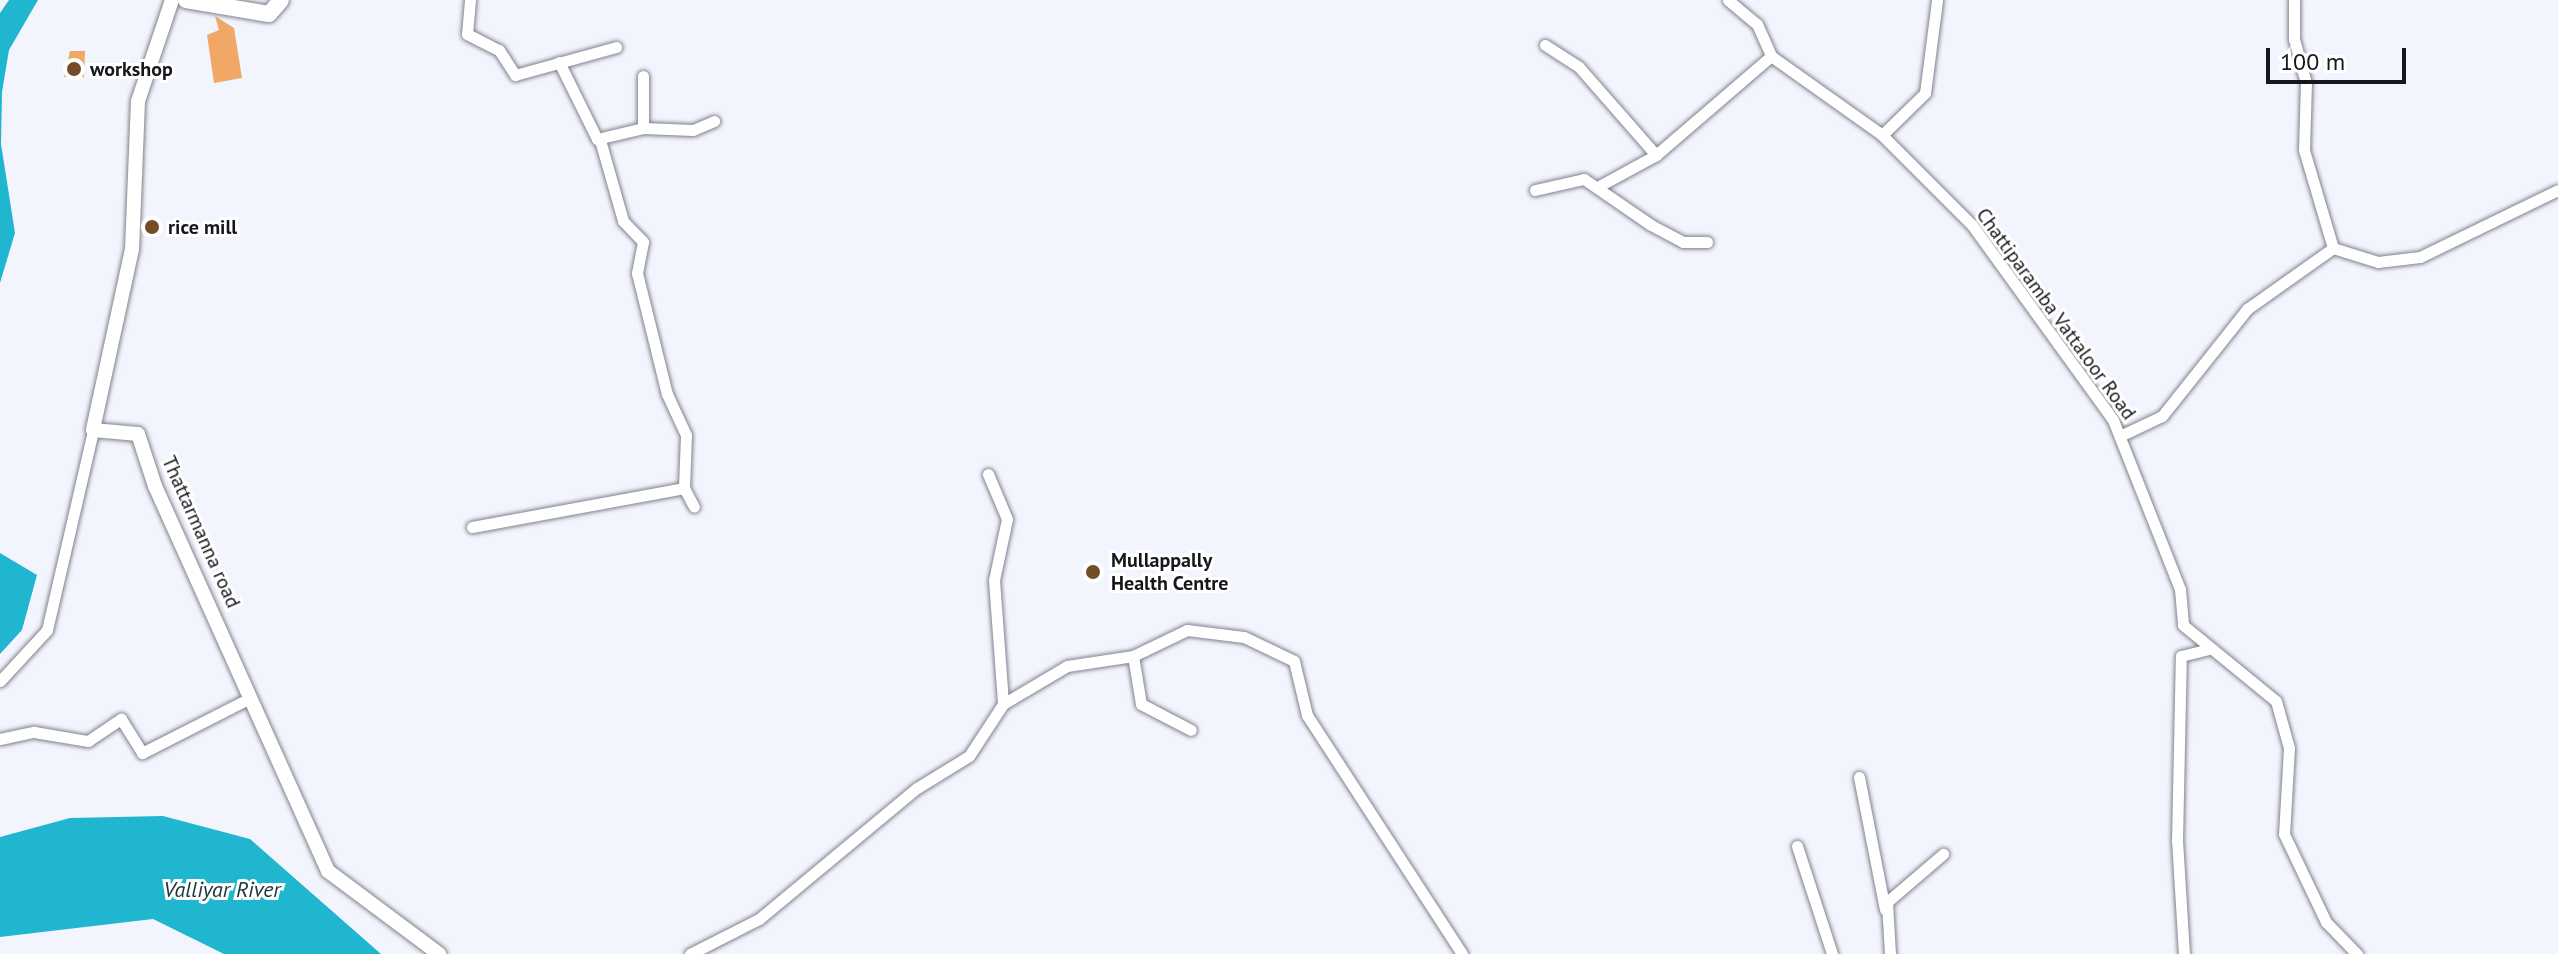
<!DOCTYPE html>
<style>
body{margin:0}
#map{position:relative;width:2558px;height:954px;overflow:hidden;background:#f3f5fe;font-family:"PT Sans",sans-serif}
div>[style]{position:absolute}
.water>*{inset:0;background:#21b6d0}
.building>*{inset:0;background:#f1a766}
.roads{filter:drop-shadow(0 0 2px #80828c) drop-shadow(0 0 2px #80828c)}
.minor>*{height:11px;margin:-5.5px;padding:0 5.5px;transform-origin:5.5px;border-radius:5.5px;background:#fff}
.tertiary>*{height:14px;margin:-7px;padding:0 7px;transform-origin:7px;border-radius:7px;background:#fff}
.secondary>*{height:16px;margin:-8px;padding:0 8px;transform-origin:8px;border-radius:8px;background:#fff}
.dots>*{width:22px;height:22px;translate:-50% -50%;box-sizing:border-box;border:4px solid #fff;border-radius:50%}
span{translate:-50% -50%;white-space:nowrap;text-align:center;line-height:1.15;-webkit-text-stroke:6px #fff;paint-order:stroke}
.poi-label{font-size:20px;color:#16171b;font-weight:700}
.left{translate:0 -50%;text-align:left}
.street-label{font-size:20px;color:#16171b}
.water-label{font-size:22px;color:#20373c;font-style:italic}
.scale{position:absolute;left:2266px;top:48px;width:140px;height:36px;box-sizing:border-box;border:4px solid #16171b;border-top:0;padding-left:10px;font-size:24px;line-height:28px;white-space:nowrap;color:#16171b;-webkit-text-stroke:6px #fff;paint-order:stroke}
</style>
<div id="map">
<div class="water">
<div style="clip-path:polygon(9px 0,38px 0,9px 50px,2px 92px,1px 144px,15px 233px,0 283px,0 13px)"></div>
<div style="clip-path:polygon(0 553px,37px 575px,22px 630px,0 654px)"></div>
<div style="clip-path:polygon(163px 816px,250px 839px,381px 954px,224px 954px,153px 919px,0 937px,0 837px,70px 818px)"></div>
</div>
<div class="building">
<div style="clip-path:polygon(215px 16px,234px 28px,242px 78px,214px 83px,207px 35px,219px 30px)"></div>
<div style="clip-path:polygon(70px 51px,85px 51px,84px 77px,64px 77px)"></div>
</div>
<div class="roads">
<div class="minor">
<div style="left:470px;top:0;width:34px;rotate:95deg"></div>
<div style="left:467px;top:34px;width:36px;rotate:27deg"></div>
<div style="left:499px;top:50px;width:30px;rotate:57deg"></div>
<div style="left:515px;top:75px;width:105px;rotate:-15.5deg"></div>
<div style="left:1728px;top:0;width:38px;rotate:40deg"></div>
<div style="left:1757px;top:24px;width:35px;rotate:66deg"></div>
<div style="left:1771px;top:56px;width:136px;rotate:35.4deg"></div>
<div style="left:1882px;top:135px;width:127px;rotate:45deg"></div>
<div style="left:1972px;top:225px;width:241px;rotate:54.1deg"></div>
<div style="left:2113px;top:420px;width:182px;rotate:68.4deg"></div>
<div style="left:2180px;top:589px;width:36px;rotate:85deg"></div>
<div style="left:2183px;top:625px;width:120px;rotate:39.3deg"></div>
<div style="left:2276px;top:701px;width:49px;rotate:74.5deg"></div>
<div style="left:2289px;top:748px;width:86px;rotate:93.3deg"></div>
<div style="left:2284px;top:834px;width:98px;rotate:64.5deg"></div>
<div style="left:2326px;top:922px;width:45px;rotate:45.9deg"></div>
<div style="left:1545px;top:45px;width:40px;rotate:32.9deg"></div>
<div style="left:1579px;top:67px;width:117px;rotate:48.8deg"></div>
<div style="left:559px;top:62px;width:86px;rotate:63.7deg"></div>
<div style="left:597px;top:139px;width:47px;rotate:-13.4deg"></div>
<div style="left:643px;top:128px;width:50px;rotate:2.3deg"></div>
<div style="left:693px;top:130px;width:23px;rotate:-23deg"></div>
<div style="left:643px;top:128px;width:52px;rotate:-90deg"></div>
<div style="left:1882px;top:135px;width:60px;rotate:-44.3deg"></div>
<div style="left:1925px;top:93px;width:94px;rotate:-82.6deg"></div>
<div style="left:600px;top:140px;width:84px;rotate:74.1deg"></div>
<div style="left:623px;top:221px;width:29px;rotate:46deg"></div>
<div style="left:643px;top:242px;width:32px;rotate:101deg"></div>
<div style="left:637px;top:273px;width:125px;rotate:76.1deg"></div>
<div style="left:667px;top:394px;width:45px;rotate:65.1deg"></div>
<div style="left:686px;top:435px;width:53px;rotate:92.2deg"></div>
<div style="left:684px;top:488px;width:21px;rotate:62deg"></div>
<div style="left:1601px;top:185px;width:63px;rotate:-28.6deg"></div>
<div style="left:1656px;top:155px;width:152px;rotate:-40.7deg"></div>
<div style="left:1535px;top:190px;width:50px;rotate:-12.7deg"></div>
<div style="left:1584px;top:179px;width:81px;rotate:34.5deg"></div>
<div style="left:1651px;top:225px;width:36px;rotate:28deg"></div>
<div style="left:1683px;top:242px;width:24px"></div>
<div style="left:2333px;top:248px;width:47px;rotate:17.3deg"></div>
<div style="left:2378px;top:262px;width:42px;rotate:-6.8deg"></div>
<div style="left:2420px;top:257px;width:153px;rotate:-25.9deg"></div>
<div style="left:2122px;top:435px;width:44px;rotate:-25.4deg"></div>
<div style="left:2162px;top:416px;width:137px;rotate:-51.5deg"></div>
<div style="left:2247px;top:309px;width:105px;rotate:-35.3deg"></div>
<div style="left:2333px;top:248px;width:102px;rotate:-106.5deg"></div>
<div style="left:2304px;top:150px;width:67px;rotate:-88.3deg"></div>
<div style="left:2306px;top:83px;width:46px;rotate:-105.3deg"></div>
<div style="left:2294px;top:39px;width:39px;rotate:-90deg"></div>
<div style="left:988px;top:474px;width:49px;rotate:67.1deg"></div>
<div style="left:1007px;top:519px;width:62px;rotate:102deg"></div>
<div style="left:994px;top:580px;width:124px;rotate:85.8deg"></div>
<div style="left:472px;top:527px;width:216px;rotate:-10.4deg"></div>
<div style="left:1133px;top:656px;width:49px;rotate:80.5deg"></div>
<div style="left:1141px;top:704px;width:56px;rotate:27.5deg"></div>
<div style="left:0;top:681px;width:69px;rotate:-47.3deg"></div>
<div style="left:47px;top:630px;width:205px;rotate:-77deg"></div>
<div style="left:0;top:739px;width:35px;rotate:-12deg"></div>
<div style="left:34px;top:732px;width:55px;rotate:9.5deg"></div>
<div style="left:88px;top:741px;width:40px;rotate:-34deg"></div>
<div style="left:121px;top:719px;width:40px;rotate:58deg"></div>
<div style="left:142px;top:753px;width:121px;rotate:-27deg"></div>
<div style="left:1859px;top:777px;width:135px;rotate:78.9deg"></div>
<div style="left:1797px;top:846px;width:114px;rotate:72deg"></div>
<div style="left:690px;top:954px;width:77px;rotate:-26.9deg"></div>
<div style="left:759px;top:919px;width:205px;rotate:-39.7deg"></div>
<div style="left:917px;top:788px;width:61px;rotate:-31.6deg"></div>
<div style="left:969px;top:756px;width:62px;rotate:-56.8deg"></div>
<div style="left:1003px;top:704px;width:74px;rotate:-30.7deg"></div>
<div style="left:1067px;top:666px;width:67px;rotate:-8.6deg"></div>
<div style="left:1133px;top:656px;width:60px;rotate:-25.7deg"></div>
<div style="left:1187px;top:630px;width:57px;rotate:7deg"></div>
<div style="left:1244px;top:637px;width:55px;rotate:25.6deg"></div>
<div style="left:1294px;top:661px;width:56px;rotate:76.5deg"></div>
<div style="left:1307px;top:715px;width:285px;rotate:57deg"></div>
<div style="left:1890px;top:954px;width:52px;rotate:-93.3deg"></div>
<div style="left:1887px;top:902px;width:74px;rotate:-40.6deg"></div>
<div style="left:2184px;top:954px;width:113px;rotate:-93.5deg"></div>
<div style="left:2177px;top:841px;width:185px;rotate:-88.8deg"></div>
<div style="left:2181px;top:656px;width:30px;rotate:-14deg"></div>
</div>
<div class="tertiary">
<div style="left:172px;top:0;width:107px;rotate:108.6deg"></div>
<div style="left:138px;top:101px;width:148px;rotate:92.3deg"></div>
<div style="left:132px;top:249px;width:185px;rotate:102.2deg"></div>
<div style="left:93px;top:430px;width:45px;rotate:5.1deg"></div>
<div style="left:138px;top:434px;width:55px;rotate:71.9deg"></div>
<div style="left:155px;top:486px;width:422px;rotate:65.8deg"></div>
<div style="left:328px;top:871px;width:139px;rotate:36.8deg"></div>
</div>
<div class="secondary">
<div style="left:186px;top:0;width:84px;rotate:9.6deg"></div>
<div style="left:269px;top:14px;width:18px;rotate:-49deg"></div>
</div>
</div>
<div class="dots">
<div style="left:74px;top:69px;background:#724d28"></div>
<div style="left:152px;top:227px;background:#724d28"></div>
<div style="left:1093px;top:572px;background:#724d28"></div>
</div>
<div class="poi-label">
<span class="left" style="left:90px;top:69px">workshop</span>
<span class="left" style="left:168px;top:227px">rice mill</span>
<span class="left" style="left:1111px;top:572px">Mullappally<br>Health Centre</span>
</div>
<div class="street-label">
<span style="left:2056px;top:314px;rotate:54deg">Chattiparamba Vattaloor Road</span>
<span style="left:201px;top:532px;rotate:66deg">Thattarmanna road</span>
</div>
<div class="water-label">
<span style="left:222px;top:890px">Valliyar River</span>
</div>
<div class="scale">100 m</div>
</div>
